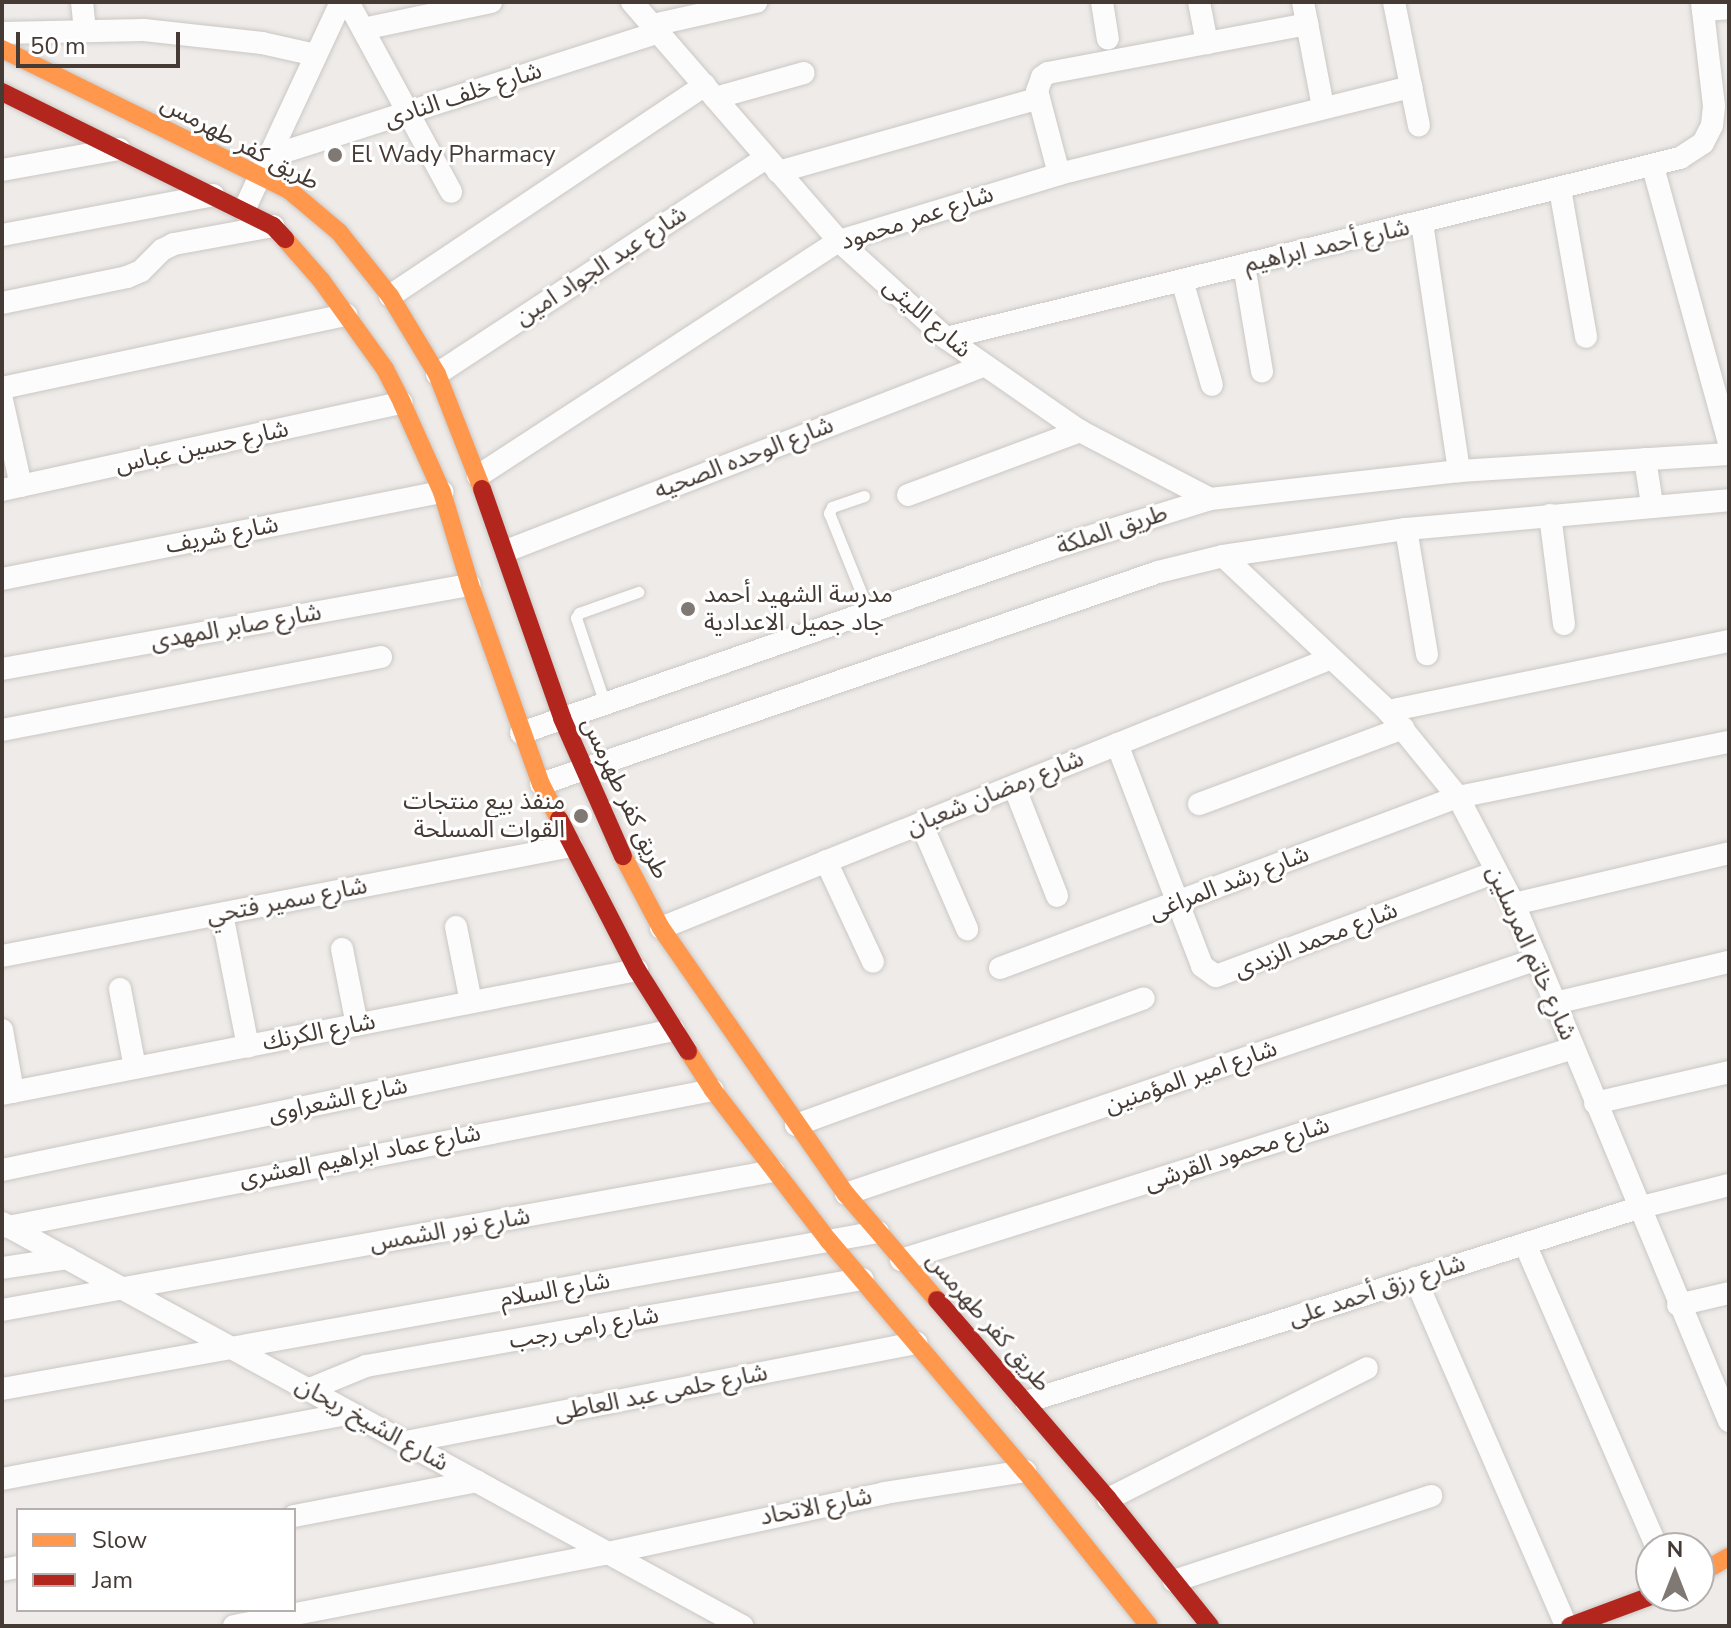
<!DOCTYPE html>
<meta charset="utf-8">
<style>
body{margin:0}
#map{position:relative;width:1731px;height:1628px;overflow:hidden;background:#eeebe8;font-family:"Nunito Sans","Noto Sans Arabic",sans-serif}
div>[style]{position:absolute}
.roads{filter:drop-shadow(0 0 2px #cbc7c4) drop-shadow(0 0 2px #cbc7c4)}
.lane>*{height:11px;margin:-5.5px;padding:0 5.5px;transform-origin:5.5px;border-radius:5.5px;background:#fcfcfc}
.street>*{height:22px;margin:-11px;padding:0 11px;transform-origin:11px;border-radius:11px;background:#fcfcfc}
.slow>*{height:18px;margin:-9px;padding:0 9px;transform-origin:9px;border-radius:9px;background:#ff974d}
.jam>*{height:18px;margin:-9px;padding:0 9px;transform-origin:9px;border-radius:9px;background:#b3261e}
.dots>*{width:22px;height:22px;translate:-50% -50%;box-sizing:border-box;border:4px solid #fff;border-radius:50%}
span{translate:-50% -50%;white-space:nowrap;text-align:center;line-height:1.15;-webkit-text-stroke:6px #fff;paint-order:stroke}
.street-label{font-size:24px;color:#453a34}
.poi-label{font-size:24px;color:#453a34}
.left{translate:0 -50%;text-align:left}
.right{translate:-100% -50%;text-align:right}
.frame{position:absolute;inset:0;border:4px solid #453a34;pointer-events:none}
.legend{position:absolute;left:16px;top:1508px;width:280px;height:104px;box-sizing:border-box;background:#fff;border:2px solid #b5b0ae;margin:0;padding:10px 14px;list-style:none;font-size:24px;color:#453a34}
.legend li{display:flex;align-items:center;gap:16px;height:40px}
.legend b{width:40px;border:2px solid #b5b0ae}
.north{position:absolute;left:1635px;top:1532px;width:80px;height:80px;box-sizing:border-box;background:#fff;border:2px solid #b5b0ae;border-radius:50%;rotate:0deg;font-size:22px;font-weight:700;line-height:32px;text-align:center;color:#453a34}
.north::after{content:'';display:block;margin:auto;width:28px;height:36px;background:#807873;clip-path:polygon(50% 0,100% 100%,50% 72%,0 100%)}
.scale{position:absolute;left:16px;top:32px;width:164px;height:36px;box-sizing:border-box;border:4px solid #453a34;border-top:0;padding-left:10px;font-size:24px;line-height:28px;white-space:nowrap;color:#453a34;-webkit-text-stroke:6px #fff;paint-order:stroke}
</style>
<div id="map">
<div class="roads">
<div class="lane">
<div style="left:864px;top:496px;width:34px;rotate:161deg"></div>
<div style="left:832px;top:507px;width:7px;rotate:117deg"></div>
<div style="left:829px;top:513px;width:107px;rotate:68deg"></div>
<div style="left:605px;top:704px;width:91px;rotate:-108.6deg"></div>
<div style="left:576px;top:618px;width:6px;rotate:-59deg"></div>
<div style="left:579px;top:613px;width:63px;rotate:-19.6deg"></div>
</div>
<div class="street">
<div style="left:82px;top:2px;width:27px;rotate:84deg"></div>
<div style="left:348px;top:2px;width:216px;rotate:61.5deg"></div>
<div style="left:632px;top:2px;width:316px;rotate:49.1deg"></div>
<div style="left:839px;top:241px;width:144px;rotate:42.2deg"></div>
<div style="left:946px;top:338px;width:163px;rotate:34.8deg"></div>
<div style="left:1080px;top:431px;width:147px;rotate:27.6deg"></div>
<div style="left:1102px;top:2px;width:37px;rotate:81deg"></div>
<div style="left:1199px;top:2px;width:42px;rotate:79deg"></div>
<div style="left:1303px;top:2px;width:107px;rotate:79.2deg"></div>
<div style="left:1394px;top:2px;width:126px;rotate:78.6deg"></div>
<div style="left:1703px;top:10px;width:26px;rotate:-4deg"></div>
<div style="left:653px;top:25px;width:106px;rotate:-12.6deg"></div>
<div style="left:363px;top:29px;width:131px;rotate:-11.9deg"></div>
<div style="left:2px;top:33px;width:142px;rotate:-1.2deg"></div>
<div style="left:144px;top:30px;width:119px;rotate:6.3deg"></div>
<div style="left:262px;top:43px;width:55px;rotate:12.5deg"></div>
<div style="left:715px;top:98px;width:92px;rotate:-15.7deg"></div>
<div style="left:268px;top:157px;width:410px;rotate:-17.7deg"></div>
<div style="left:1653px;top:167px;width:286px;rotate:74.6deg"></div>
<div style="left:2px;top:170px;width:119px;rotate:-10.2deg"></div>
<div style="left:778px;top:172px;width:271px;rotate:-15.8deg"></div>
<div style="left:1059px;top:174px;width:86px;rotate:-104.8deg"></div>
<div style="left:1037px;top:91px;width:15px;rotate:-70deg"></div>
<div style="left:1042px;top:77px;width:7px;rotate:-34deg"></div>
<div style="left:1048px;top:73px;width:264px;rotate:-10.7deg"></div>
<div style="left:1560px;top:189px;width:150px;rotate:80deg"></div>
<div style="left:244px;top:210px;width:230px;rotate:-65deg"></div>
<div style="left:1422px;top:223px;width:251px;rotate:81.5deg"></div>
<div style="left:2px;top:235px;width:215px;rotate:-10.7deg"></div>
<div style="left:1244px;top:265px;width:108px;rotate:80.4deg"></div>
<div style="left:1182px;top:280px;width:109px;rotate:74.1deg"></div>
<div style="left:390px;top:296px;width:379px;rotate:-33.8deg"></div>
<div style="left:2px;top:303px;width:128px;rotate:-11.7deg"></div>
<div style="left:127px;top:277px;width:15px;rotate:-23deg"></div>
<div style="left:141px;top:271px;width:30px;rotate:-45deg"></div>
<div style="left:162px;top:250px;width:13px;rotate:-27deg"></div>
<div style="left:174px;top:244px;width:101px;rotate:-10.3deg"></div>
<div style="left:946px;top:338px;width:756px;rotate:-13.78deg"></div>
<div style="left:1680px;top:158px;width:27px;rotate:-33deg"></div>
<div style="left:1703px;top:143px;width:20px;rotate:-63deg"></div>
<div style="left:1712px;top:125px;width:19px;rotate:-84deg"></div>
<div style="left:1714px;top:106px;width:105px;rotate:-96.6deg"></div>
<div style="left:437px;top:374px;width:394px;rotate:-33.3deg"></div>
<div style="left:2px;top:388px;width:352px;rotate:-12deg"></div>
<div style="left:2px;top:400px;width:88px;rotate:77.5deg"></div>
<div style="left:1645px;top:459px;width:46px;rotate:81.2deg"></div>
<div style="left:478px;top:476px;width:431px;rotate:-33.1deg"></div>
<div style="left:839px;top:241px;width:230px;rotate:-16.9deg"></div>
<div style="left:1059px;top:174px;width:363px;rotate:-13.9deg"></div>
<div style="left:2px;top:490px;width:409px;rotate:-12.3deg"></div>
<div style="left:908px;top:495px;width:184px;rotate:-20.4deg"></div>
<div style="left:1550px;top:515px;width:110px;rotate:82.7deg"></div>
<div style="left:1406px;top:529px;width:127px;rotate:80.5deg"></div>
<div style="left:506px;top:551px;width:512px;rotate:-21.2deg"></div>
<div style="left:1223px;top:556px;width:226px;rotate:43.2deg"></div>
<div style="left:1388px;top:711px;width:111px;rotate:50.9deg"></div>
<div style="left:1458px;top:797px;width:121px;rotate:62.4deg"></div>
<div style="left:1514px;top:904px;width:560px;rotate:67.42deg"></div>
<div style="left:2px;top:579px;width:449px;rotate:-11.2deg"></div>
<div style="left:2px;top:669px;width:475px;rotate:-10.2deg"></div>
<div style="left:1388px;top:711px;width:348px;rotate:-11.6deg"></div>
<div style="left:2px;top:730px;width:386px;rotate:-10.9deg"></div>
<div style="left:521px;top:733px;width:563px;rotate:-19.17deg"></div>
<div style="left:1053px;top:548px;width:164px;rotate:-17.3deg"></div>
<div style="left:1210px;top:499px;width:251px;rotate:-6.4deg"></div>
<div style="left:1459px;top:471px;width:271px;rotate:-3.6deg"></div>
<div style="left:1117px;top:744px;width:238px;rotate:69deg"></div>
<div style="left:1202px;top:966px;width:17px;rotate:36deg"></div>
<div style="left:1216px;top:976px;width:299px;rotate:-20.4deg"></div>
<div style="left:541px;top:784px;width:652px;rotate:-18.96deg"></div>
<div style="left:1158px;top:572px;width:67px;rotate:-13.8deg"></div>
<div style="left:1223px;top:556px;width:185px;rotate:-8.4deg"></div>
<div style="left:1406px;top:529px;width:324px;rotate:-5.1deg"></div>
<div style="left:1014px;top:786px;width:118px;rotate:68.6deg"></div>
<div style="left:1199px;top:804px;width:218px;rotate:-20.4deg"></div>
<div style="left:921px;top:823px;width:116px;rotate:66.5deg"></div>
<div style="left:826px;top:861px;width:111px;rotate:65deg"></div>
<div style="left:1514px;top:904px;width:221px;rotate:-13.3deg"></div>
<div style="left:222px;top:914px;width:135px;rotate:78.9deg"></div>
<div style="left:456px;top:927px;width:76px;rotate:78.7deg"></div>
<div style="left:661px;top:928px;width:720px;rotate:-21.93deg"></div>
<div style="left:342px;top:949px;width:77px;rotate:78.8deg"></div>
<div style="left:2px;top:956px;width:580px;rotate:-10.94deg"></div>
<div style="left:1000px;top:968px;width:489px;rotate:-20.5deg"></div>
<div style="left:1458px;top:797px;width:277px;rotate:-11.5deg"></div>
<div style="left:120px;top:989px;width:80px;rotate:79.2deg"></div>
<div style="left:1555px;top:1003px;width:179px;rotate:-13.3deg"></div>
<div style="left:2px;top:1030px;width:63px;rotate:79.9deg"></div>
<div style="left:2px;top:1094px;width:647px;rotate:-11.05deg"></div>
<div style="left:1595px;top:1103px;width:138px;rotate:-13deg"></div>
<div style="left:796px;top:1125px;width:370px;rotate:-20deg"></div>
<div style="left:2px;top:1170px;width:686px;rotate:-11.77deg"></div>
<div style="left:846px;top:1194px;width:730px;rotate:-18.78deg"></div>
<div style="left:2px;top:1223px;width:843px;rotate:28.57deg"></div>
<div style="left:8px;top:1227px;width:718px;rotate:-11deg"></div>
<div style="left:1525px;top:1244px;width:331px;rotate:66.5deg"></div>
<div style="left:901px;top:1260px;width:705px;rotate:-17.51deg"></div>
<div style="left:2px;top:1268px;width:66px;rotate:-8.7deg"></div>
<div style="left:1415px;top:1278px;width:379px;rotate:66.5deg"></div>
<div style="left:1678px;top:1305px;width:52px;rotate:-13.2deg"></div>
<div style="left:2px;top:1310px;width:784px;rotate:-10.21deg"></div>
<div style="left:2px;top:1389px;width:890px;rotate:-10.16deg"></div>
<div style="left:310px;top:1389px;width:61px;rotate:-22.3deg"></div>
<div style="left:366px;top:1366px;width:504px;rotate:-9.95deg"></div>
<div style="left:1026px;top:1402px;width:642px;rotate:-17.59deg"></div>
<div style="left:1638px;top:1208px;width:94px;rotate:-14.2deg"></div>
<div style="left:406px;top:1442px;width:520px;rotate:-10.99deg"></div>
<div style="left:2px;top:1479px;width:355px;rotate:-10.7deg"></div>
<div style="left:1108px;top:1499px;width:290px;rotate:-26.8deg"></div>
<div style="left:294px;top:1516px;width:186px;rotate:-10.8deg"></div>
<div style="left:2px;top:1570px;width:16px;rotate:-11deg"></div>
<div style="left:1174px;top:1581px;width:271px;rotate:-18.3deg"></div>
<div style="left:234px;top:1626px;width:381px;rotate:-11deg"></div>
<div style="left:608px;top:1553px;width:283px;rotate:-12.2deg"></div>
<div style="left:885px;top:1493px;width:142px;rotate:-8.9deg"></div>
</div>
<div class="slow">
<div style="left:2px;top:49px;width:320px;rotate:26.2deg"></div>
<div style="left:289px;top:190px;width:65px;rotate:40deg"></div>
<div style="left:339px;top:232px;width:82px;rotate:51.4deg"></div>
<div style="left:390px;top:296px;width:91px;rotate:58.9deg"></div>
<div style="left:437px;top:374px;width:123px;rotate:68.6deg"></div>
<div style="left:285px;top:239px;width:55px;rotate:48.7deg"></div>
<div style="left:321px;top:280px;width:110px;rotate:54.3deg"></div>
<div style="left:385px;top:369px;width:38px;rotate:63deg"></div>
<div style="left:402px;top:403px;width:98px;rotate:65.8deg"></div>
<div style="left:442px;top:492px;width:97px;rotate:73.2deg"></div>
<div style="left:470px;top:585px;width:211px;rotate:70.4deg"></div>
<div style="left:541px;top:784px;width:39px;rotate:63deg"></div>
<div style="left:623px;top:856px;width:81px;rotate:62.2deg"></div>
<div style="left:661px;top:928px;width:324px;rotate:55.2deg"></div>
<div style="left:846px;top:1194px;width:140px;rotate:49.4deg"></div>
<div style="left:688px;top:1051px;width:46px;rotate:57.3deg"></div>
<div style="left:713px;top:1090px;width:190px;rotate:52.5deg"></div>
<div style="left:829px;top:1241px;width:302px;rotate:49.6deg"></div>
<div style="left:1025px;top:1471px;width:198px;rotate:51.3deg"></div>
<div style="left:1699px;top:1574px;width:34px;rotate:-30deg"></div>
</div>
<div class="jam">
<div style="left:2px;top:92px;width:302px;rotate:26.3deg"></div>
<div style="left:273px;top:226px;width:18px;rotate:47deg"></div>
<div style="left:482px;top:489px;width:243px;rotate:70.7deg"></div>
<div style="left:562px;top:718px;width:151px;rotate:66.2deg"></div>
<div style="left:559px;top:819px;width:170px;rotate:62.7deg"></div>
<div style="left:637px;top:970px;width:96px;rotate:57.8deg"></div>
<div style="left:937px;top:1300px;width:262px;rotate:49.3deg"></div>
<div style="left:1108px;top:1499px;width:163px;rotate:51.2deg"></div>
<div style="left:1570px;top:1626px;width:86px;rotate:-20.3deg"></div>
</div>
</div>
<div class="dots">
<div style="left:335px;top:155px;background:#807873"></div>
<div style="left:688px;top:609px;background:#807873"></div>
<div style="left:581px;top:816px;background:#807873"></div>
</div>
<div class="street-label">
<span style="left:463px;top:95px;rotate:-18deg">شارع خلف النادى</span>
<span style="left:240px;top:143px;rotate:28deg">طريق كفر طهرمس</span>
<span style="left:917px;top:218px;rotate:-18deg">شارع عمر محمود</span>
<span style="left:1327px;top:246px;rotate:-13deg">شارع أحمد ابراهيم</span>
<span style="left:601px;top:266px;rotate:-33deg">شارع عبد الجواد امين</span>
<span style="left:927px;top:318px;rotate:41deg">شارع الليثى</span>
<span style="left:202px;top:447px;rotate:-12deg">شارع حسين عباس</span>
<span style="left:744px;top:458px;rotate:-21deg">شارع الوحده الصحيه</span>
<span style="left:1112px;top:530px;rotate:-18deg">طريق الملكة</span>
<span style="left:222px;top:535px;rotate:-11deg">شارع شريف</span>
<span style="left:236px;top:627px;rotate:-10deg">شارع صابر المهدى</span>
<span style="left:995px;top:793px;rotate:-22deg">شارع رمضان شعبان</span>
<span style="left:625px;top:798px;rotate:65deg">طريق كفر طهرمس</span>
<span style="left:1229px;top:883px;rotate:-21deg">شارع رشد المراغى</span>
<span style="left:287px;top:901px;rotate:-11deg">شارع سمير فتحي</span>
<span style="left:1316px;top:940px;rotate:-21deg">شارع محمد الزيدى</span>
<span style="left:1531px;top:953px;rotate:66deg">شارع خاتم المرسلين</span>
<span style="left:319px;top:1032px;rotate:-11deg">شارع الكرنك</span>
<span style="left:1191px;top:1077px;rotate:-19deg">شارع امير المؤمنين</span>
<span style="left:338px;top:1100px;rotate:-12deg">شارع الشعراوى</span>
<span style="left:1237px;top:1154px;rotate:-18deg">شارع محمود القرشى</span>
<span style="left:360px;top:1156px;rotate:-11deg">شارع عماد ابراهيم العشرى</span>
<span style="left:450px;top:1230px;rotate:-10deg">شارع نور الشمس</span>
<span style="left:555px;top:1290px;rotate:-10deg">شارع السلام</span>
<span style="left:1377px;top:1291px;rotate:-18deg">شارع رزق أحمد على</span>
<span style="left:988px;top:1322px;rotate:49deg">طريق كفر طهرمس</span>
<span style="left:584px;top:1328px;rotate:-10deg">شارع رامى رجب</span>
<span style="left:661px;top:1393px;rotate:-11deg">شارع حلمى عبد العاطى</span>
<span style="left:372px;top:1424px;rotate:29deg">شارع الشيخ ريحان</span>
<span style="left:816px;top:1507px;rotate:-11deg">شارع الاتحاد</span>
</div>
<div class="poi-label">
<span class="left" style="left:351px;top:155px">El Wady Pharmacy</span>
<span class="left" style="left:704px;top:609px">مدرسة الشهيد أحمد<br>جاد جميل الاعدادية</span>
<span class="right" style="left:565px;top:816px">منفذ بيع منتجات<br>القوات المسلحة</span>
</div>
<div class="frame"></div>
<ul class="legend">
<li><b style="height:10px;background:#ff974d"></b>Slow</li>
<li><b style="height:10px;background:#b3261e"></b>Jam</li>
</ul>
<div class="north">N</div>
<div class="scale">50 m</div>
</div>
